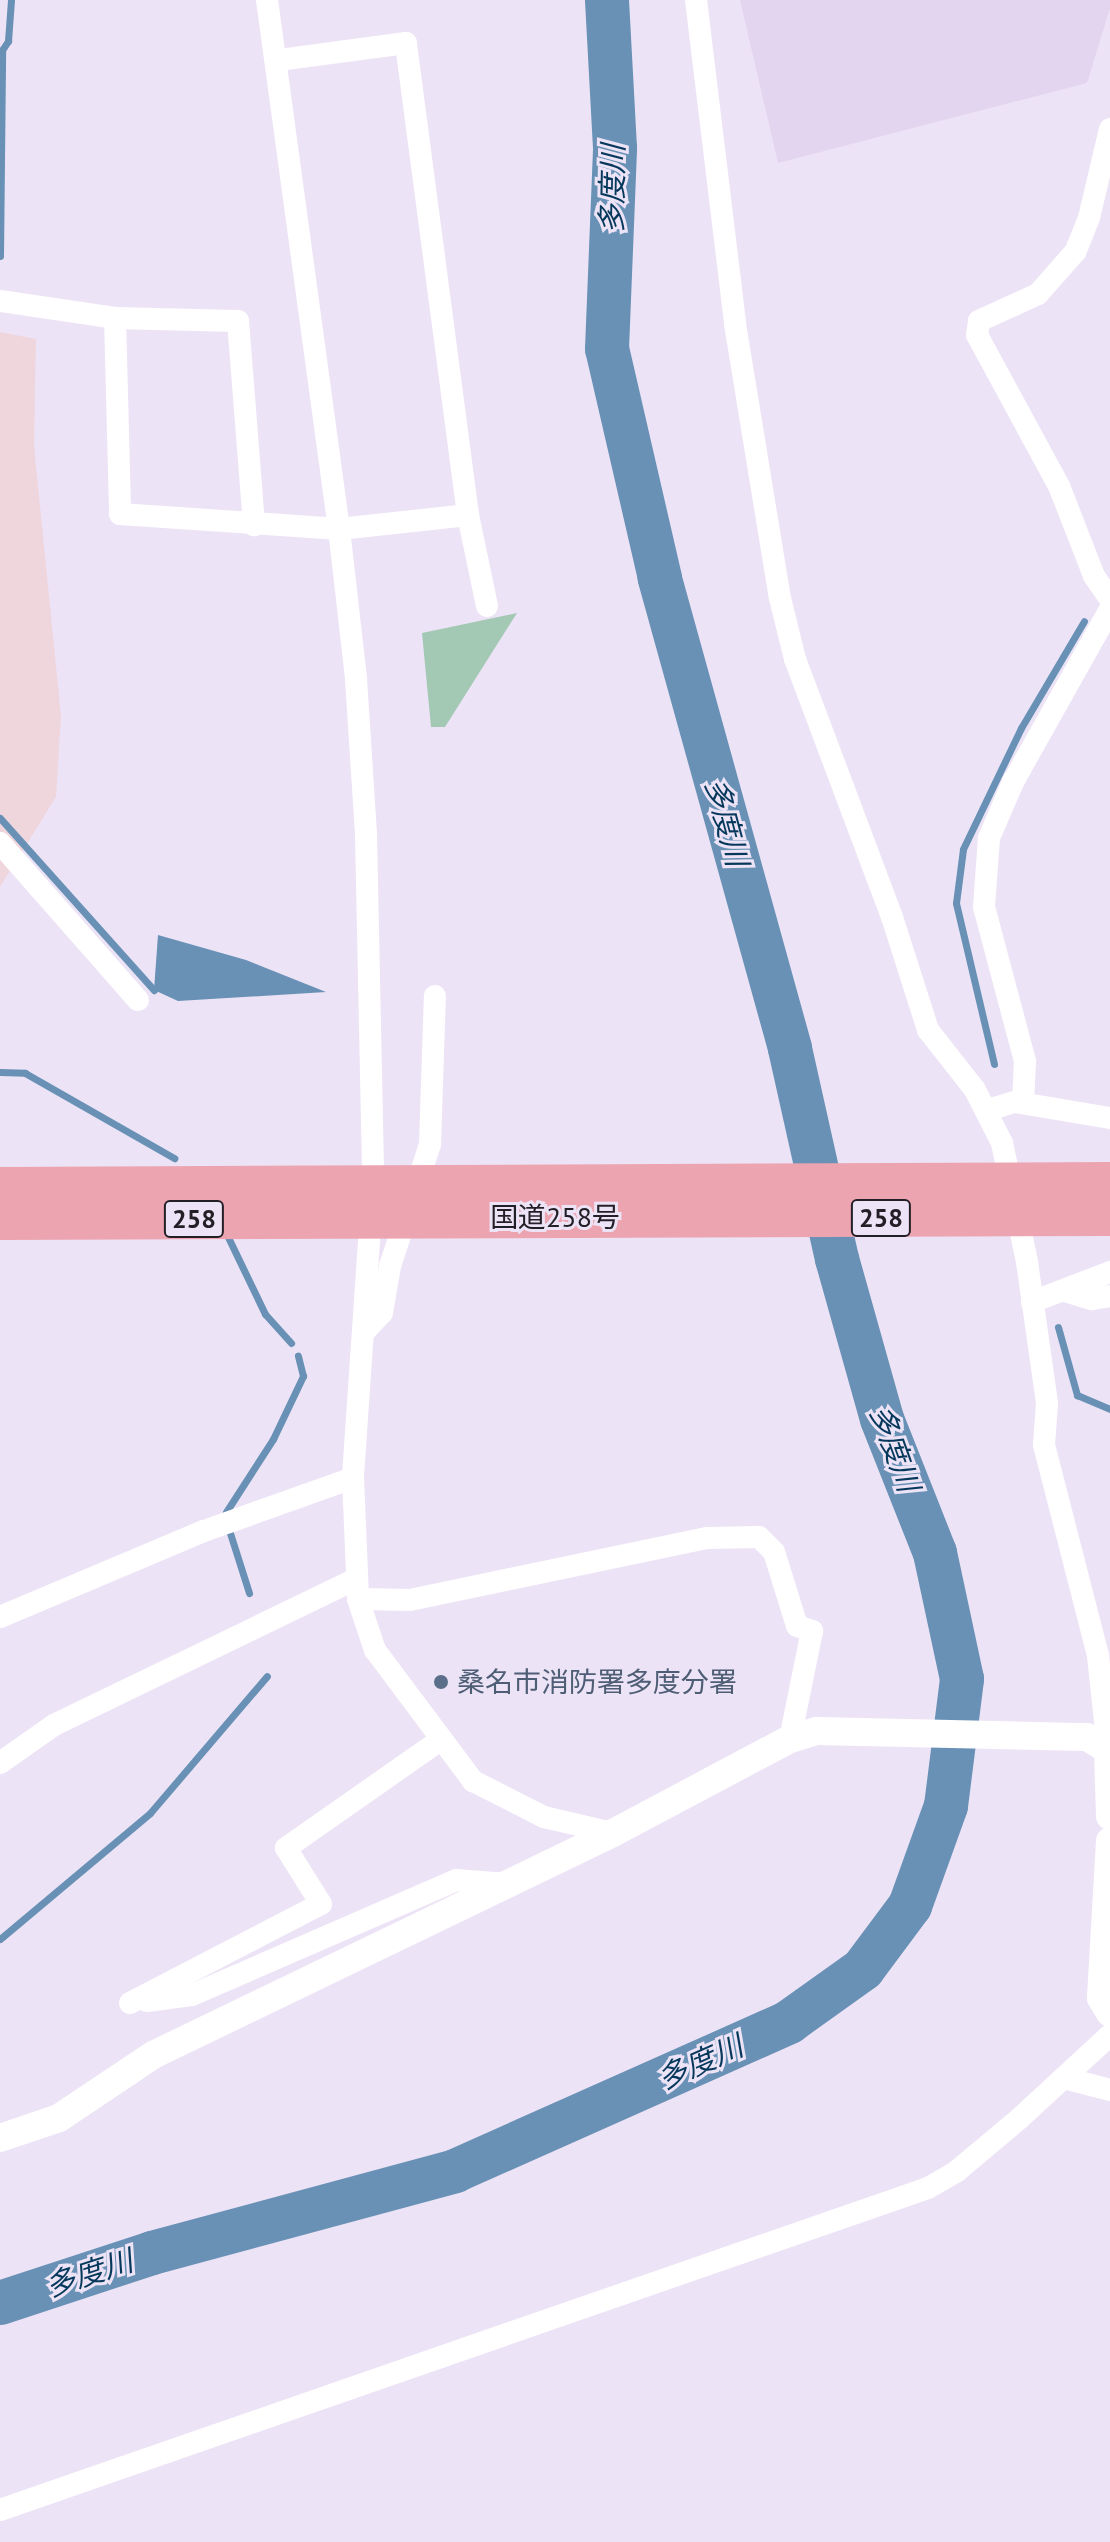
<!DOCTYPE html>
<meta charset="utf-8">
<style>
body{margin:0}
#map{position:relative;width:1110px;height:2542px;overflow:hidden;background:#ede3f6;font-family:"PT Sans","Noto Sans JP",sans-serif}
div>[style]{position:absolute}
.commercial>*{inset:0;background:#efd6dd}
.built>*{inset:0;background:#e3d4ef}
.green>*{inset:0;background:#a3c9b5}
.water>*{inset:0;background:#6891b5}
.stream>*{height:7px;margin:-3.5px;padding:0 3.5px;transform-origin:3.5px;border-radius:3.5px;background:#6891b5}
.river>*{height:44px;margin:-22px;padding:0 22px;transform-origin:22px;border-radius:22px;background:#6891b5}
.minor>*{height:22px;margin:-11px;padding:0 11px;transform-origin:11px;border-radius:11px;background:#fff}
.tertiary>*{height:28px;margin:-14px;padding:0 14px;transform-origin:14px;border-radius:14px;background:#fff}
.trunk>*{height:38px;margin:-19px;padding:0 19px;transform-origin:19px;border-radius:19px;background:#eca4b0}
.dots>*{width:22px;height:22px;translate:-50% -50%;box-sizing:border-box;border:4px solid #ede3f6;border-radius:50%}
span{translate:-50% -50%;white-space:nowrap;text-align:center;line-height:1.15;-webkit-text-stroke:6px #ede3f6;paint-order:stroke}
.shield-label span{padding:2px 6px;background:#ede3f6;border:2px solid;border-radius:6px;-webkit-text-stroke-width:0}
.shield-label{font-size:26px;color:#231f26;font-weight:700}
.street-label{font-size:28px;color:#231f26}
.service-label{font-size:28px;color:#4e5e75}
.left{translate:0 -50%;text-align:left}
.water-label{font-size:30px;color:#06385c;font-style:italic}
</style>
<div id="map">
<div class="commercial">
<div style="clip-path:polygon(0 332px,36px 339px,34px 446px,61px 716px,56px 797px,0 887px)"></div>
</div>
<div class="built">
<div style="clip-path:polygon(740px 0,1110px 0,1110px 8px,1087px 83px,778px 163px)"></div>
</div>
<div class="green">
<div style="clip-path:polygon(517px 613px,445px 727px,431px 727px,422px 633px)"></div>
</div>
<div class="water">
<div style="clip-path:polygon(158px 935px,246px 960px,326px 992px,178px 1001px,154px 990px)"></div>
</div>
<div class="stream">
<div style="left:0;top:256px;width:206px;rotate:-89.4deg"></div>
<div style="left:2px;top:50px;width:11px;rotate:-56deg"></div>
<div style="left:8px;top:41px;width:41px;rotate:-85.8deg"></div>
<div style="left:0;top:818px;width:231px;rotate:48.2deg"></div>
<div style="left:994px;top:1064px;width:165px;rotate:-103.3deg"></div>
<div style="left:956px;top:903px;width:54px;rotate:-82.6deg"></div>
<div style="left:963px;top:849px;width:134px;rotate:-64.4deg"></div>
<div style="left:1021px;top:728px;width:124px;rotate:-59.5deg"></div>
<div style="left:0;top:1072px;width:25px;rotate:2deg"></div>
<div style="left:25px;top:1073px;width:172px;rotate:29.7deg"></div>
<div style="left:227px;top:1235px;width:88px;rotate:64.3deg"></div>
<div style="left:265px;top:1314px;width:39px;rotate:48deg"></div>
<div style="left:1058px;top:1327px;width:71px;rotate:74.4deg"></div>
<div style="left:1077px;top:1395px;width:36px;rotate:23deg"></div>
<div style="left:226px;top:1512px;width:87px;rotate:-57.2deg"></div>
<div style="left:273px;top:1439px;width:70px;rotate:-64.5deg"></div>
<div style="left:303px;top:1376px;width:21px;rotate:-104deg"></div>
<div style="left:230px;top:1533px;width:63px;rotate:72.4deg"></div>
<div style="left:0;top:1939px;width:196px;rotate:-40deg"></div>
<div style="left:150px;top:1813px;width:180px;rotate:-49.5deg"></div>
</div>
<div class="river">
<div style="left:0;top:2303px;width:160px;rotate:-18.2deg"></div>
<div style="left:152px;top:2253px;width:314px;rotate:-15.1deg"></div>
<div style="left:455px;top:2171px;width:366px;rotate:-24deg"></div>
<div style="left:789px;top:2022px;width:91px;rotate:-35.6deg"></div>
<div style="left:863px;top:1969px;width:79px;rotate:-53.3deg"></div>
<div style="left:910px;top:1906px;width:106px;rotate:-70.2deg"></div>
<div style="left:946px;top:1806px;width:128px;rotate:-82.8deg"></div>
<div style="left:962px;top:1679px;width:129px;rotate:-102.1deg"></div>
<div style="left:935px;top:1553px;width:144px;rotate:-111.6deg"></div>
<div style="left:882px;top:1419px;width:166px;rotate:-105.7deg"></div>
<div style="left:837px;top:1259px;width:216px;rotate:-102.6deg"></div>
<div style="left:790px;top:1048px;width:488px;rotate:-105.5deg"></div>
<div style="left:660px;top:578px;width:235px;rotate:-103deg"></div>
<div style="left:607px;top:349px;width:201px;rotate:-87.7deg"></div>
<div style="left:615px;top:148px;width:148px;rotate:-93.1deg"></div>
</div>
<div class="minor">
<div style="left:267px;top:0;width:534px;rotate:82.25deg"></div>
<div style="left:339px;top:529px;width:151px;rotate:83.5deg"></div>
<div style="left:356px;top:679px;width:156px;rotate:86.3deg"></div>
<div style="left:366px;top:835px;width:348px;rotate:88.8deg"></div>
<div style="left:373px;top:1183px;width:296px;rotate:93.9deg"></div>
<div style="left:353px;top:1478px;width:121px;rotate:87.6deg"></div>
<div style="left:358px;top:1599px;width:54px;rotate:71.6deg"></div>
<div style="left:375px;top:1650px;width:164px;rotate:53.2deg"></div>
<div style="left:473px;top:1781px;width:80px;rotate:26.9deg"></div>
<div style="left:544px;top:1817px;width:71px;rotate:13.1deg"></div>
<div style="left:696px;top:0;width:326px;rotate:83.1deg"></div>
<div style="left:735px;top:324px;width:278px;rotate:80.7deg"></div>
<div style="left:780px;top:598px;width:63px;rotate:76.2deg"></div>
<div style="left:795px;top:659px;width:276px;rotate:69.4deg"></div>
<div style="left:892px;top:917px;width:119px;rotate:72.3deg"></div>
<div style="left:928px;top:1030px;width:76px;rotate:51.9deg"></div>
<div style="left:975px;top:1090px;width:59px;rotate:63deg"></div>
<div style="left:1002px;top:1143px;width:122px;rotate:78.1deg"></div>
<div style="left:1027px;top:1262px;width:142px;rotate:81.9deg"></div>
<div style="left:1047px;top:1403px;width:42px;rotate:94.1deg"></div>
<div style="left:1044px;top:1445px;width:218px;rotate:75.6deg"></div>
<div style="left:1098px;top:1656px;width:95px;rotate:83.9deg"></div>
<div style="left:1110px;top:129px;width:91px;rotate:103.3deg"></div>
<div style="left:1089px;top:218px;width:37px;rotate:112deg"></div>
<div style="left:1075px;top:252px;width:56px;rotate:131.4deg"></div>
<div style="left:1038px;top:294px;width:65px;rotate:155.4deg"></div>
<div style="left:979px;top:321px;width:14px;rotate:98deg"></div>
<div style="left:977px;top:335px;width:172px;rotate:61.5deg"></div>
<div style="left:1059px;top:486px;width:97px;rotate:68.7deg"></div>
<div style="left:1094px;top:576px;width:28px;rotate:55deg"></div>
<div style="left:0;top:301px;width:116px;rotate:8.4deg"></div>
<div style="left:115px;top:318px;width:196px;rotate:88.5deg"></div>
<div style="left:120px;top:514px;width:220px;rotate:3.9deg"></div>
<div style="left:339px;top:529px;width:130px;rotate:-6.2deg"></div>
<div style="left:468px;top:515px;width:476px;rotate:-97.5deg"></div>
<div style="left:406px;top:43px;width:129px;rotate:172.4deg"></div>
<div style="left:115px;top:318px;width:123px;rotate:1.4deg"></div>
<div style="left:238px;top:321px;width:205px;rotate:85.5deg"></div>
<div style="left:468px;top:515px;width:93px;rotate:78.2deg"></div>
<div style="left:0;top:843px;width:209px;rotate:48.7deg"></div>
<div style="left:1023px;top:1103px;width:42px;rotate:-87.3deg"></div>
<div style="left:1025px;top:1061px;width:159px;rotate:-104.9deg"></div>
<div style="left:984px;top:907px;width:69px;rotate:-85.9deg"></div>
<div style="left:989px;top:838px;width:61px;rotate:-66.8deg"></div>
<div style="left:1013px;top:782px;width:198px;rotate:-60.7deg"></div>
<div style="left:988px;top:1110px;width:28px;rotate:-17deg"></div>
<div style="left:1015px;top:1102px;width:96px;rotate:9.6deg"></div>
<div style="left:1065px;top:1291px;width:28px;rotate:17deg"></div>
<div style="left:1092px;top:1299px;width:18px;rotate:-9deg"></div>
<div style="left:1032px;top:1302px;width:84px;rotate:-21deg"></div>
<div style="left:364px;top:1332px;width:26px;rotate:-47deg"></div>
<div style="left:382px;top:1313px;width:48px;rotate:-80.3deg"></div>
<div style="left:390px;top:1266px;width:128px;rotate:-71.8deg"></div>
<div style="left:430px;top:1144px;width:148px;rotate:-88.1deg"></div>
<div style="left:358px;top:1599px;width:52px;rotate:1.1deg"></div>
<div style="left:410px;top:1600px;width:303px;rotate:-11.8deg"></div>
<div style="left:707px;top:1538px;width:52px;rotate:-1.1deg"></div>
<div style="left:759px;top:1537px;width:21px;rotate:45deg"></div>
<div style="left:774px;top:1552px;width:77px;rotate:72.7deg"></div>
<div style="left:797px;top:1626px;width:16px;rotate:18deg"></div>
<div style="left:812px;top:1631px;width:110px;rotate:101.5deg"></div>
<div style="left:0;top:1617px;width:221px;rotate:-22.9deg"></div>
<div style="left:204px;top:1531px;width:158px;rotate:-19.6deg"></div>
<div style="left:0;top:1763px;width:66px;rotate:-35.1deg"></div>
<div style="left:54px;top:1725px;width:335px;rotate:-25.8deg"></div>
<div style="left:147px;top:2001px;width:45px;rotate:-7.6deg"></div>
<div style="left:192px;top:1995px;width:288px;rotate:-23.5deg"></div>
<div style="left:456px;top:1880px;width:51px;rotate:4.5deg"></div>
<div style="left:130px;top:2003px;width:215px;rotate:-27.4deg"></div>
<div style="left:321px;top:1904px;width:66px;rotate:-122deg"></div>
<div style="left:286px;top:1848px;width:187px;rotate:-35deg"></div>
<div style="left:1064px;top:2078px;width:48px;rotate:14.6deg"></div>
<div style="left:0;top:2510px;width:982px;rotate:-19.14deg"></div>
<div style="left:928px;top:2188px;width:34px;rotate:-30deg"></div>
<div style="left:957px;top:2171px;width:81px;rotate:-40deg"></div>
<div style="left:1019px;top:2119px;width:124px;rotate:-42.7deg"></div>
</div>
<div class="tertiary">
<div style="left:1110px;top:1841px;width:157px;rotate:93.3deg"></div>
<div style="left:1101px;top:1998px;width:17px;rotate:59deg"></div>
<div style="left:0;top:2138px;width:62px;rotate:-18.7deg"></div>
<div style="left:59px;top:2118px;width:113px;rotate:-33.8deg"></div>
<div style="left:153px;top:2055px;width:511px;rotate:-25.76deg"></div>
<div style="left:613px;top:1833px;width:200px;rotate:-28deg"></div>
<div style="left:790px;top:1739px;width:28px;rotate:-17deg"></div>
<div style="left:817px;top:1731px;width:270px;rotate:1.3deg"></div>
<div style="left:1087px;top:1737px;width:25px;rotate:32deg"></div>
<div style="left:1108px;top:1750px;width:66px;rotate:88.3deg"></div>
</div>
<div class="trunk">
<div style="left:0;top:1186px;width:1110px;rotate:-0.26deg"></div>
<div style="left:0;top:1221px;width:1110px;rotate:-0.21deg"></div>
</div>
<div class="dots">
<div style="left:441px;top:1682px;background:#5c6f8a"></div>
</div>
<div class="shield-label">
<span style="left:881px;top:1218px">258</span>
<span style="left:194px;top:1219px">258</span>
</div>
<div class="street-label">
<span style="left:555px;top:1217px">国道258号</span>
</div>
<div class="service-label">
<span class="left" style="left:457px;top:1682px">桑名市消防署多度分署</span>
</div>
<div class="water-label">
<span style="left:612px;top:189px;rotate:-89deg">多度川</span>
<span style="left:727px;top:822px;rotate:75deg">多度川</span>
<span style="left:895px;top:1448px;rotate:70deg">多度川</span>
<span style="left:700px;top:2062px;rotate:-24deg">多度川</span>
<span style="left:89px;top:2273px;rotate:-18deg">多度川</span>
</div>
</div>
